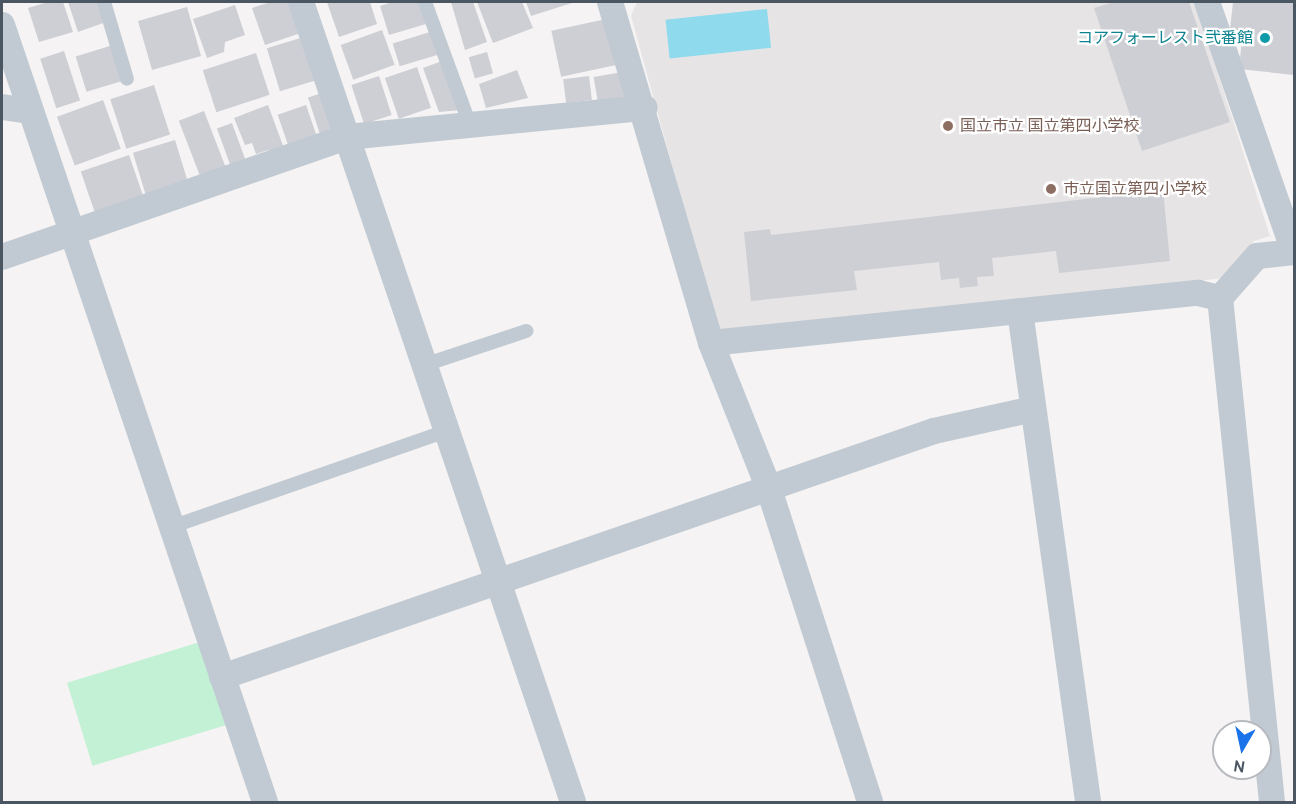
<!DOCTYPE html>
<meta charset="utf-8">
<style>
body{margin:0}
#map{position:relative;width:1296px;height:804px;overflow:hidden;background:#f5f3f3;font-family:Cabin,"Noto Sans JP",sans-serif}
div>[style]{position:absolute}
.education>*{inset:0;background:#e6e4e5}
.green>*{inset:0;background:#c3f1d5;transform-origin:0 0}
.water>*{inset:0;background:#90daee;transform-origin:0 0}
.building>*{inset:0;background:#cdcfd5;transform-origin:0 0}
.service>*{height:14px;margin:-7px;padding:0 7px;transform-origin:7px;border-radius:7px;background:#c1cad2}
.minor>*{height:26px;margin:-13px;padding:0 13px;transform-origin:13px;border-radius:13px;background:#c1cad2}
.dots>*{width:16px;height:16px;translate:-50% -50%;box-sizing:border-box;border:3px solid #fff;border-radius:50%}
span{translate:-50% -50%;white-space:nowrap;text-align:center;line-height:1.15;-webkit-text-stroke:4.5px #fff;paint-order:stroke}
.culture-label{font-size:16px;color:#0d838f}
.right{translate:-100% -50%;text-align:right}
.education-label{font-size:16px;color:#785e54}
.left{translate:0 -50%;text-align:left}
.frame{position:absolute;inset:0;border:3px solid #4a5661;pointer-events:none}
.north{position:absolute;left:1212px;top:720px;width:60px;height:60px;box-sizing:border-box;background:#fff;border:2px solid #b7bbc0;border-radius:50%;rotate:189deg;font-size:16px;font-weight:700;line-height:24px;text-align:center;color:#4a5661}
.north::after{content:'';display:block;margin:auto;width:21px;height:27px;background:#1a73e8;clip-path:polygon(50% 0,100% 100%,50% 72%,0 100%)}
</style>
<div id="map">
<div class="education">
<div style="clip-path:polygon(637px 2px,1195px 2px,1270px 236px,1254px 241px,1223px 278px,719px 336px,631px 16px)"></div>
</div>
<div class="green">
<div style="left:200px;top:642px;width:87px;height:139px;rotate:73deg"></div>
</div>
<div class="water">
<div style="left:767px;top:9px;width:39px;height:102px;rotate:84deg"></div>
</div>
<div class="building">
<div style="clip-path:polygon(48px 2px,63px 2px,73px 32px,39px 42px,28px 8px)"></div>
<div style="clip-path:polygon(68px 2px,99px 2px,106px 22px,78px 32px)"></div>
<div style="clip-path:polygon(271px 2px,294px 2px,304px 32px,265px 45px,252px 8px)"></div>
<div style="clip-path:polygon(327px 2px,370px 2px,377px 24px,339px 37px)"></div>
<div style="clip-path:polygon(393px 2px,420px 2px,426px 24px,389px 35px,380px 6px)"></div>
<div style="clip-path:polygon(451px 2px,473px 2px,487px 42px,465px 50px)"></div>
<div style="clip-path:polygon(477px 2px,522px 2px,533px 28px,493px 43px)"></div>
<div style="clip-path:polygon(526px 2px,575px 2px,531px 16px)"></div>
<div style="clip-path:polygon(1114px 2px,1189px 2px,1230px 122px,1142px 151px,1094px 8px)"></div>
<div style="clip-path:polygon(1233px 2px,1294px 2px,1294px 75px,1239px 69px,1242px 39px,1229px 38px)"></div>
<div style="clip-path:polygon(235px 5px,245px 35px,225px 42px,224px 52px,207px 58px,193px 19px)"></div>
<div style="left:187px;top:7px;width:51px;height:51px;rotate:74deg"></div>
<div style="left:611px;top:18px;width:47px;height:61px;rotate:78deg"></div>
<div style="left:382px;top:30px;width:37px;height:44px;rotate:70deg"></div>
<div style="left:430px;top:32px;width:24px;height:39px;rotate:73deg"></div>
<div style="left:307px;top:36px;width:45px;height:42px;rotate:73deg"></div>
<div style="left:113px;top:45px;width:37px;height:39px;rotate:73deg"></div>
<div style="left:64px;top:51px;width:52px;height:25px;rotate:72deg"></div>
<div style="left:487px;top:52px;width:22px;height:19px;rotate:74deg"></div>
<div style="left:256px;top:53px;width:44px;height:56px;rotate:72deg"></div>
<div style="clip-path:polygon(442px 61px,461px 110px,439px 112px,423px 68px)"></div>
<div style="left:417px;top:67px;width:43px;height:34px;rotate:71deg"></div>
<div style="clip-path:polygon(517px 70px,528px 98px,486px 108px,479px 84px)"></div>
<div style="left:628px;top:71px;width:27px;height:35px;rotate:80deg"></div>
<div style="left:379px;top:76px;width:41px;height:29px;rotate:72deg"></div>
<div style="left:589px;top:76px;width:24px;height:26px;rotate:83deg"></div>
<div style="left:154px;top:85px;width:52px;height:46px;rotate:72deg"></div>
<div style="left:328px;top:91px;width:44px;height:21px;rotate:72deg"></div>
<div style="left:103px;top:100px;width:52px;height:49px;rotate:70deg"></div>
<div style="clip-path:polygon(268px 105px,285px 151px,271px 157px,268px 150px,256px 154px,252px 143px,245px 145px,234px 118px)"></div>
<div style="left:306px;top:105px;width:36px;height:30px;rotate:71deg"></div>
<div style="left:204px;top:111px;width:59px;height:27px;rotate:69deg"></div>
<div style="left:232px;top:123px;width:40px;height:16px;rotate:70deg"></div>
<div style="left:175px;top:140px;width:44px;height:44px;rotate:73deg"></div>
<div style="left:129px;top:155px;width:50px;height:51px;rotate:71deg"></div>
<div style="clip-path:polygon(1163px 190px,1170px 261px,1059px 273px,1056px 251px,992px 258px,994px 276px,977px 277px,978px 286px,960px 288px,959px 278px,941px 280px,939px 262px,854px 271px,857px 290px,751px 301px,744px 232px,770px 229px,771px 235px)"></div>
</div>
<div class="service">
<div style="left:104px;top:2px;width:80px;rotate:73.4deg"></div>
<div style="left:425px;top:2px;width:128px;rotate:69.9deg"></div>
<div style="left:424px;top:365px;width:108px;rotate:-18.4deg"></div>
<div style="left:171px;top:527px;width:292px;rotate:-19.2deg"></div>
</div>
<div class="minor">
<div style="left:301px;top:2px;width:845px;rotate:71.22deg"></div>
<div style="left:610px;top:2px;width:356px;rotate:73.5deg"></div>
<div style="left:711px;top:343px;width:157px;rotate:68.3deg"></div>
<div style="left:769px;top:489px;width:329px;rotate:72.1deg"></div>
<div style="left:1207px;top:2px;width:265px;rotate:70.8deg"></div>
<div style="left:2px;top:25px;width:820px;rotate:71.3deg"></div>
<div style="left:2px;top:107px;width:29px;rotate:8deg"></div>
<div style="left:2px;top:257px;width:365px;rotate:-19.2deg"></div>
<div style="left:347px;top:137px;width:299px;rotate:-5.6deg"></div>
<div style="left:1220px;top:298px;width:507px;rotate:84.11deg"></div>
<div style="left:1020px;top:311px;width:496px;rotate:82.1deg"></div>
<div style="left:711px;top:343px;width:490px;rotate:-5.9deg"></div>
<div style="left:1198px;top:293px;width:23px;rotate:13deg"></div>
<div style="left:1220px;top:298px;width:56px;rotate:-48.6deg"></div>
<div style="left:1257px;top:256px;width:37px;rotate:-6deg"></div>
<div style="left:222px;top:677px;width:753px;rotate:-19.06deg"></div>
<div style="left:934px;top:431px;width:101px;rotate:-12.5deg"></div>
</div>
<div class="dots">
<div style="left:1265px;top:38px;background:#0f9aa8"></div>
<div style="left:948px;top:126px;background:#8d6e63"></div>
<div style="left:1051px;top:189px;background:#8d6e63"></div>
</div>
<div class="culture-label">
<span class="right" style="left:1253px;top:38px">コアフォーレスト弐番館</span>
</div>
<div class="education-label">
<span class="left" style="left:960px;top:126px">国立市立 国立第四小学校</span>
<span class="left" style="left:1063px;top:189px">市立国立第四小学校</span>
</div>
<div class="frame"></div>
<div class="north">N</div>
</div>
